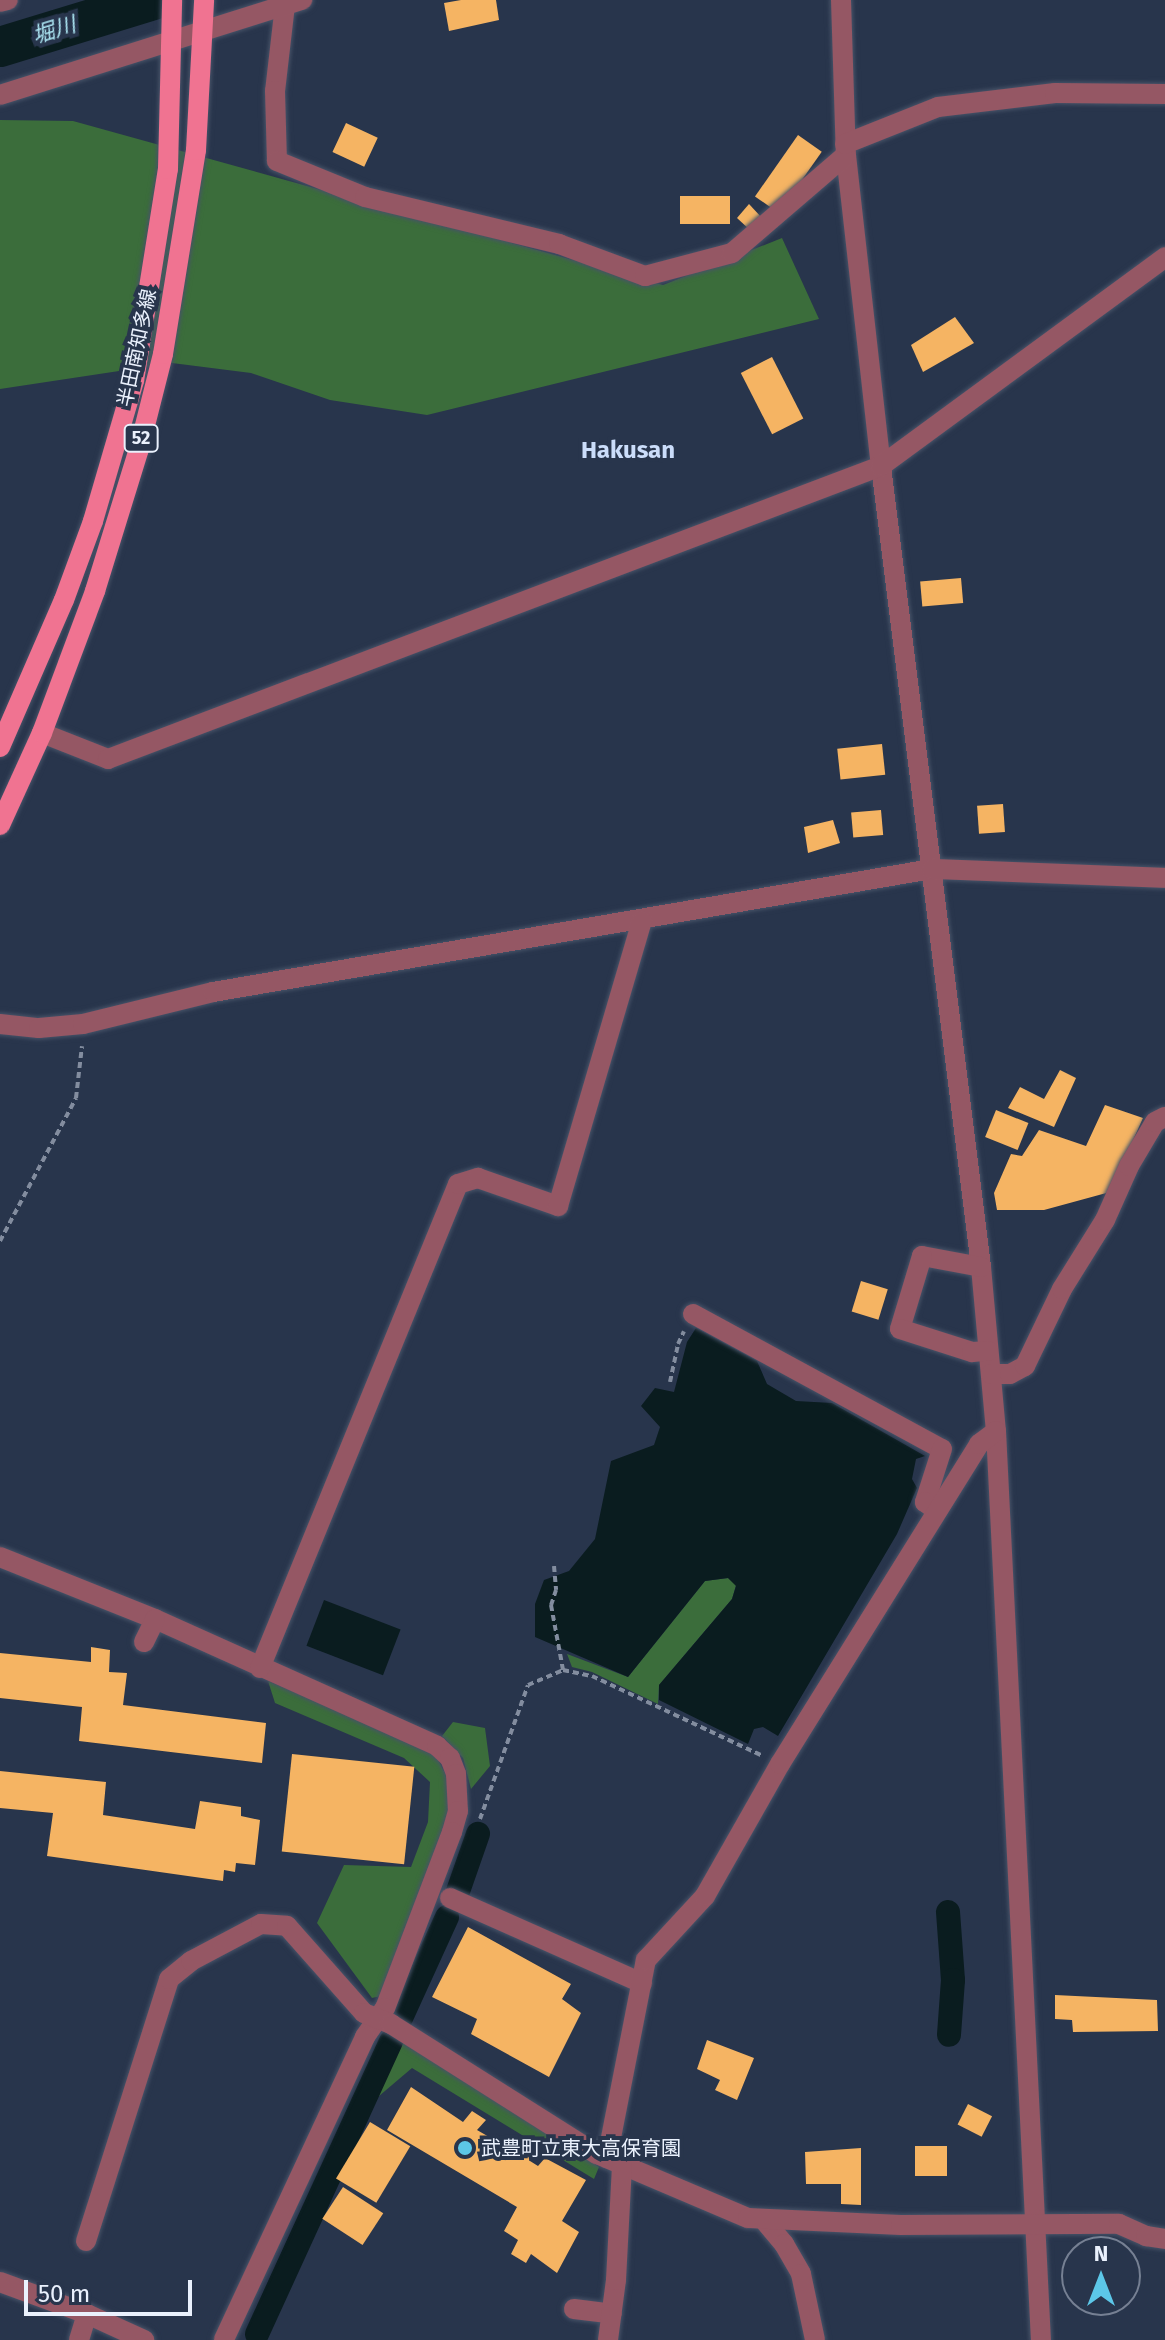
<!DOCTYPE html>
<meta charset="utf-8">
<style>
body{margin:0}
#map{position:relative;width:1165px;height:2340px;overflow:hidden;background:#28354c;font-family:"Fira Sans","Noto Sans JP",sans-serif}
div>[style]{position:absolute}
.green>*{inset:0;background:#3b6d3b}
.water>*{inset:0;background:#0a1c1f;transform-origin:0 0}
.canal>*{height:24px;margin:-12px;padding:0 12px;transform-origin:12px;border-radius:12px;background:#0a1c1f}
.river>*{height:40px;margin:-20px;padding:0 20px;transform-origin:20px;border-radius:20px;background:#0a1c1f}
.building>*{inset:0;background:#f5b463;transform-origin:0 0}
.path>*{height:4px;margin-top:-2px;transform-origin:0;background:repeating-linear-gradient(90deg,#838d9f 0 6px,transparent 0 10px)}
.roads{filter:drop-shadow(0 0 2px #475368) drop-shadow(0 0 2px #475368)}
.minor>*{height:20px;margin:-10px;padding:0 10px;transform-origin:10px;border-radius:10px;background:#955764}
.major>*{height:20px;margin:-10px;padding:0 10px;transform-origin:10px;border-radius:10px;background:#f07391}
.dots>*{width:22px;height:22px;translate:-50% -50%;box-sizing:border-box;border:4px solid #28354c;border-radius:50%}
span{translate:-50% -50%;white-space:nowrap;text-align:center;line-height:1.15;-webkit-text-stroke:8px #28354c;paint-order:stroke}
.shield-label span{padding:2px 6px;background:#28354c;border:2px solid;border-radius:6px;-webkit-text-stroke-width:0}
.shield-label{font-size:18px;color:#eaf1fd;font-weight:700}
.street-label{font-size:20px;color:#eaf1fd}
.poi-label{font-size:20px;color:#eaf1fd}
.left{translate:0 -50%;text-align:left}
.water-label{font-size:22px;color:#ade7f4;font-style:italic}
.quarter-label{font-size:24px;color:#cbddfa;font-weight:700}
.north{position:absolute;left:1061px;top:2236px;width:80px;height:80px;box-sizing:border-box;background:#28354c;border:2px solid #768093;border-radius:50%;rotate:0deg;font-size:22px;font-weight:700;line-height:32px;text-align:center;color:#eaf1fd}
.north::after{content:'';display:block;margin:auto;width:28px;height:36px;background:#5cc7e8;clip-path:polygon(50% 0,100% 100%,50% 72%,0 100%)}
.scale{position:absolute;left:24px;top:2280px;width:168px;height:36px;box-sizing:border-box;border:4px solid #eaf1fd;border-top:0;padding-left:10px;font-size:24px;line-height:28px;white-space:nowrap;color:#eaf1fd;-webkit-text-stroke:6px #28354c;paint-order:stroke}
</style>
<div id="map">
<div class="green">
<div style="clip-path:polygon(0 120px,73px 121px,663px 285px,782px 238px,819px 319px,427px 415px,330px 400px,251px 373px,172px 363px,0 389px)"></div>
<div style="clip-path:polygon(728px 1578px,736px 1585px,732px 1599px,659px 1685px,658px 1704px,592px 1672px,572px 1667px,567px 1654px,628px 1677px,705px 1581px)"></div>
<div style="clip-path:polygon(268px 1681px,417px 1744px,436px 1756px,448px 1779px,450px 1802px,444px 1830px,381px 1996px,372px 1998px,317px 1923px,344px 1865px,411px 1867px,428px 1822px,430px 1782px,404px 1758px,275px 1703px)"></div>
<div style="clip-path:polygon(453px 1722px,485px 1728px,490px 1766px,471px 1789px,463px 1758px,442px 1736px)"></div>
<div style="clip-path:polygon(400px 2041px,599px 2167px,594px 2179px,412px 2068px,372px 2102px)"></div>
</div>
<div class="water">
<div style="clip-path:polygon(696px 1328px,757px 1361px,767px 1384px,796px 1401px,832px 1403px,925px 1456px,916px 1459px,912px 1479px,917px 1488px,897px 1534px,778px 1736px,763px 1727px,754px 1729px,748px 1744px,659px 1700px,659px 1685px,732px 1599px,736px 1586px,728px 1578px,705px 1581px,628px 1677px,535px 1637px,535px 1604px,544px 1580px,569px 1571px,595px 1539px,611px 1461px,654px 1445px,660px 1427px,641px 1406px,655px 1388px,674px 1392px,687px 1342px)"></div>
<div style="left:324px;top:1600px;width:82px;height:49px;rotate:21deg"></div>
</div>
<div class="canal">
<div style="left:110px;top:0;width:14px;rotate:69deg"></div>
<div style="left:456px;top:1897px;width:67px;rotate:-70.8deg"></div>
<div style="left:948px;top:1912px;width:68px;rotate:85.8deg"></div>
<div style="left:953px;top:1980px;width:55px;rotate:94.2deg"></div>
<div style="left:401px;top:2018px;width:111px;rotate:-65.5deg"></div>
<div style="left:257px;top:2334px;width:322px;rotate:-65.4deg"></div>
</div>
<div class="river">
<div style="left:0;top:47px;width:161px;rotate:-17deg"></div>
</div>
<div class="building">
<div style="clip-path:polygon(461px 0,496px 0,499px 20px,449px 31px,444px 3px)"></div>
<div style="left:346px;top:123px;width:35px;height:32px;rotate:25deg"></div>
<div style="left:798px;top:135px;width:29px;height:75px;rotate:35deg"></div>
<div style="left:730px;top:196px;width:28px;height:50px;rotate:90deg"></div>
<div style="clip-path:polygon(749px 204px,762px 218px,750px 230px,737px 218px)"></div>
<div style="clip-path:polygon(955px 317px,974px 343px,923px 372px,911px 345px)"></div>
<div style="left:772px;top:357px;width:69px;height:35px;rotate:63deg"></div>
<div style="left:961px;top:578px;width:25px;height:41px;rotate:85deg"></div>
<div style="left:882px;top:744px;width:31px;height:45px;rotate:84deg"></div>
<div style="left:1003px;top:804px;width:28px;height:26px;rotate:86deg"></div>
<div style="left:881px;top:810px;width:25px;height:30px;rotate:85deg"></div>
<div style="clip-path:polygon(833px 820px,840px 843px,808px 853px,804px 827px)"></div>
<div style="clip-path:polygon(1060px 1070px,1076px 1078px,1054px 1127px,1008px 1108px,1020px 1087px,1044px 1099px)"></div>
<div style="clip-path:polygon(1105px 1105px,1143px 1118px,1110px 1192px,1044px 1210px,997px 1210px,994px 1193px,1011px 1154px,1022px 1156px,1039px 1130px,1086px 1146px)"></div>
<div style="left:996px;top:1110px;width:35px;height:29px;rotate:22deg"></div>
<div style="left:861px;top:1281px;width:28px;height:32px;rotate:17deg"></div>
<div style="clip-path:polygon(91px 1647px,110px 1650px,109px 1672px,127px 1673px,123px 1705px,266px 1723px,262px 1763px,79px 1741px,82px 1707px,0 1698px,0 1653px,91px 1662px)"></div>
<div style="left:292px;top:1754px;width:123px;height:98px;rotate:6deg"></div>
<div style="clip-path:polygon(0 1771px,106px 1782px,103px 1815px,195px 1829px,200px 1801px,241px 1807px,241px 1816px,260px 1820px,255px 1865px,236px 1863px,235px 1872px,224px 1870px,223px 1881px,47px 1856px,53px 1813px,0 1808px)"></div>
<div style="clip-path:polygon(468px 1927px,571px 1984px,562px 1999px,581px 2013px,549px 2077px,471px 2034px,477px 2019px,432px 1997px)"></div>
<div style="clip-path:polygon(1055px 1995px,1157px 2000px,1158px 2031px,1073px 2032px,1072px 2020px,1055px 2019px)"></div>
<div style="clip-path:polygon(707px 2040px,754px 2058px,737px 2100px,715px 2090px,720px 2080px,697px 2069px)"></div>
<div style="clip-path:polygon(411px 2087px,463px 2122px,472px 2111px,486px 2120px,477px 2130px,517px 2153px,525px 2141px,537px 2150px,530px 2161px,538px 2166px,545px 2158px,586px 2180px,562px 2221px,579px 2232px,557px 2273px,531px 2254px,526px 2263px,511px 2254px,518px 2240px,504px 2231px,517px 2207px,387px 2130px)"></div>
<div style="left:968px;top:2104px;width:27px;height:23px;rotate:27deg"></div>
<div style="left:370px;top:2122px;width:47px;height:66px;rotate:31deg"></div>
<div style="left:915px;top:2146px;width:32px;height:30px"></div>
<div style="clip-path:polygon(861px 2148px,861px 2205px,841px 2204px,841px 2184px,806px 2184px,805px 2152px)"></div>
<div style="left:343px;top:2187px;width:48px;height:38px;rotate:33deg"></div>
</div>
<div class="path">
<div style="left:0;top:1241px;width:162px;rotate:-62deg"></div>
<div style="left:76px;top:1098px;width:52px;rotate:-83.4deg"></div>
<div style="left:670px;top:1382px;width:39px;rotate:-78deg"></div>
<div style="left:678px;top:1344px;width:14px;rotate:-65deg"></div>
<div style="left:554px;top:1566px;width:24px;rotate:85deg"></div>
<div style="left:556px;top:1590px;width:16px;rotate:108deg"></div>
<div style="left:551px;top:1605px;width:66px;rotate:79.5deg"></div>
<div style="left:480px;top:1819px;width:142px;rotate:-70.3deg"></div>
<div style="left:528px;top:1685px;width:38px;rotate:-23deg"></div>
<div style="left:563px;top:1670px;width:30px;rotate:12deg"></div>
<div style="left:592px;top:1676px;width:189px;rotate:25.1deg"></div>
</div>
<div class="roads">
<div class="minor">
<div style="left:841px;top:0;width:155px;rotate:88.2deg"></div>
<div style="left:846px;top:155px;width:313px;rotate:83.6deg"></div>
<div style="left:881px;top:466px;width:807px;rotate:82.88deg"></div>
<div style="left:981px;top:1267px;width:165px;rotate:84.8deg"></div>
<div style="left:996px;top:1431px;width:910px;rotate:87.17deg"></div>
<div style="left:0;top:2px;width:8px;rotate:-14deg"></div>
<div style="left:285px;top:5px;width:87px;rotate:96.6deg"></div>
<div style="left:275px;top:91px;width:70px;rotate:88.4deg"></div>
<div style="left:277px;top:161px;width:95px;rotate:22.2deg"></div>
<div style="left:365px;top:197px;width:200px;rotate:13.6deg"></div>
<div style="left:559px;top:244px;width:92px;rotate:20.4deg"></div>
<div style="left:645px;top:276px;width:90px;rotate:-14.8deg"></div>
<div style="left:732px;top:253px;width:150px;rotate:-40.7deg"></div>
<div style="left:0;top:95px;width:317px;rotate:-17.5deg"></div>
<div style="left:845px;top:144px;width:100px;rotate:-21.7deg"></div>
<div style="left:938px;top:107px;width:118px;rotate:-6.8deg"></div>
<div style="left:1055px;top:93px;width:110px;rotate:0.5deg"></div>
<div style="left:42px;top:733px;width:71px;rotate:21.5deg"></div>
<div style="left:108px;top:759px;width:827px;rotate:-20.76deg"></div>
<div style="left:881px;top:466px;width:353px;rotate:-36.3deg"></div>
<div style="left:0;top:1024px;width:39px;rotate:6deg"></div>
<div style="left:39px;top:1028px;width:44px;rotate:-5.2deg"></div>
<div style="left:83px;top:1024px;width:134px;rotate:-13.8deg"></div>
<div style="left:213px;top:992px;width:729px;rotate:-9.71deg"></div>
<div style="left:932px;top:869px;width:233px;rotate:2.2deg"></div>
<div style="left:981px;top:1267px;width:60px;rotate:-169.4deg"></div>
<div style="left:922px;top:1256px;width:76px;rotate:106.8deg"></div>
<div style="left:900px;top:1329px;width:76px;rotate:17.7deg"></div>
<div style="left:972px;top:1352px;width:16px;rotate:-4deg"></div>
<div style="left:693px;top:1314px;width:283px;rotate:28.5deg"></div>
<div style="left:942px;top:1449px;width:56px;rotate:107.8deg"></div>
<div style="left:925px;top:1502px;width:15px;rotate:37deg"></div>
<div style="left:991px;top:1374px;width:19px"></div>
<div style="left:1010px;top:1374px;width:17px;rotate:-28deg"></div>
<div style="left:1025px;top:1366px;width:85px;rotate:-64.3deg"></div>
<div style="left:1062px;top:1289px;width:81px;rotate:-58.1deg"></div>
<div style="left:1105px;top:1220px;width:59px;rotate:-66deg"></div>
<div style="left:1129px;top:1166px;width:51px;rotate:-59.4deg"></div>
<div style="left:1155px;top:1122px;width:11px;rotate:-27deg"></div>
<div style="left:0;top:1557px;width:167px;rotate:21.8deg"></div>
<div style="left:155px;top:1619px;width:309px;rotate:24.2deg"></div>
<div style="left:437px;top:1746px;width:18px;rotate:43deg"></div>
<div style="left:450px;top:1758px;width:17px;rotate:69deg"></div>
<div style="left:456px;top:1774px;width:37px;rotate:87deg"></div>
<div style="left:458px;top:1811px;width:22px;rotate:106deg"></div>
<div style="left:452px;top:1832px;width:188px;rotate:110.8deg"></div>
<div style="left:385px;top:2008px;width:35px;rotate:125deg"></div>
<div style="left:365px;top:2037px;width:334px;rotate:115deg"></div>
<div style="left:144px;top:1642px;width:25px;rotate:-64deg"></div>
<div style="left:260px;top:1668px;width:523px;rotate:-67.75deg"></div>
<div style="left:458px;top:1184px;width:21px;rotate:-17deg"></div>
<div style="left:478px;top:1178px;width:85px;rotate:19.3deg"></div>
<div style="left:558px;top:1206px;width:297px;rotate:-73.6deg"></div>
<div style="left:450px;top:1898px;width:210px;rotate:23.9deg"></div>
<div style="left:607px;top:2158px;width:202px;rotate:-78.9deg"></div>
<div style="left:646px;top:1960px;width:87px;rotate:-47.3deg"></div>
<div style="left:705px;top:1896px;width:152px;rotate:-60.4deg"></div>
<div style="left:780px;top:1764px;width:377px;rotate:-58.1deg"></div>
<div style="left:979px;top:1444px;width:21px;rotate:-37deg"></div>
<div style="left:763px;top:2219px;width:33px;rotate:50deg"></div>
<div style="left:784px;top:2244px;width:34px;rotate:60deg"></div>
<div style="left:801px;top:2274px;width:67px;rotate:78deg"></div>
<div style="left:86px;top:2241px;width:275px;rotate:-72.4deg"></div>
<div style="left:169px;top:1979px;width:28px;rotate:-39deg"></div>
<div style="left:191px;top:1961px;width:79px;rotate:-27.9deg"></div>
<div style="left:261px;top:1924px;width:26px;rotate:4deg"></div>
<div style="left:287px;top:1926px;width:116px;rotate:48.5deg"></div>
<div style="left:364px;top:2013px;width:29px;rotate:22deg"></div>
<div style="left:391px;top:2024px;width:244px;rotate:32.3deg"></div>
<div style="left:597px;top:2154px;width:164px;rotate:23deg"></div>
<div style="left:748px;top:2218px;width:153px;rotate:2.6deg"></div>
<div style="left:901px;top:2225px;width:218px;rotate:-0.3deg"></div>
<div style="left:1119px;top:2224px;width:30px;rotate:24deg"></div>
<div style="left:1146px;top:2236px;width:19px;rotate:9deg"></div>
<div style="left:0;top:2282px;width:93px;rotate:20.2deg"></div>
<div style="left:87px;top:2314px;width:63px;rotate:24.5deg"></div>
<div style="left:574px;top:2309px;width:38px;rotate:7deg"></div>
<div style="left:79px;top:2340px;width:27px;rotate:-73deg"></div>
<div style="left:608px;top:2340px;width:61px;rotate:-82.4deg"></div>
<div style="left:616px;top:2280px;width:114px;rotate:-87deg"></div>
</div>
<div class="major">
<div style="left:0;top:747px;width:160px;rotate:-66.5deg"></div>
<div style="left:64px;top:600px;width:84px;rotate:-69.8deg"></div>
<div style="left:93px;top:521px;width:146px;rotate:-73.7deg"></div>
<div style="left:134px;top:381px;width:215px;rotate:-80.9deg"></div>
<div style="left:168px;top:169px;width:169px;rotate:-88.6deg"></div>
<div style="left:0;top:825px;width:101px;rotate:-65.5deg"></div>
<div style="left:42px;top:733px;width:152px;rotate:-69.5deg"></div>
<div style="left:95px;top:591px;width:149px;rotate:-72.8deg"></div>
<div style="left:139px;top:449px;width:98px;rotate:-75.8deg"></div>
<div style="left:163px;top:354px;width:207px;rotate:-80.8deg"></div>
<div style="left:196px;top:150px;width:150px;rotate:-86.9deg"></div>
</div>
</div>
<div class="dots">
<div style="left:465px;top:2148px;background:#5cc7e8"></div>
</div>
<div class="shield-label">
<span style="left:141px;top:438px">52</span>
</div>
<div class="street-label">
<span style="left:137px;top:348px;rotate:-78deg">半田南知多線</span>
</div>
<div class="poi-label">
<span class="left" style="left:481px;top:2148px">武豊町立東大高保育園</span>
</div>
<div class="water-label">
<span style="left:54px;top:30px;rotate:-17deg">堀川</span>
</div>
<div class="quarter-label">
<span style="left:628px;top:451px">Hakusan</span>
</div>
<div class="north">N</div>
<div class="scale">50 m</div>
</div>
